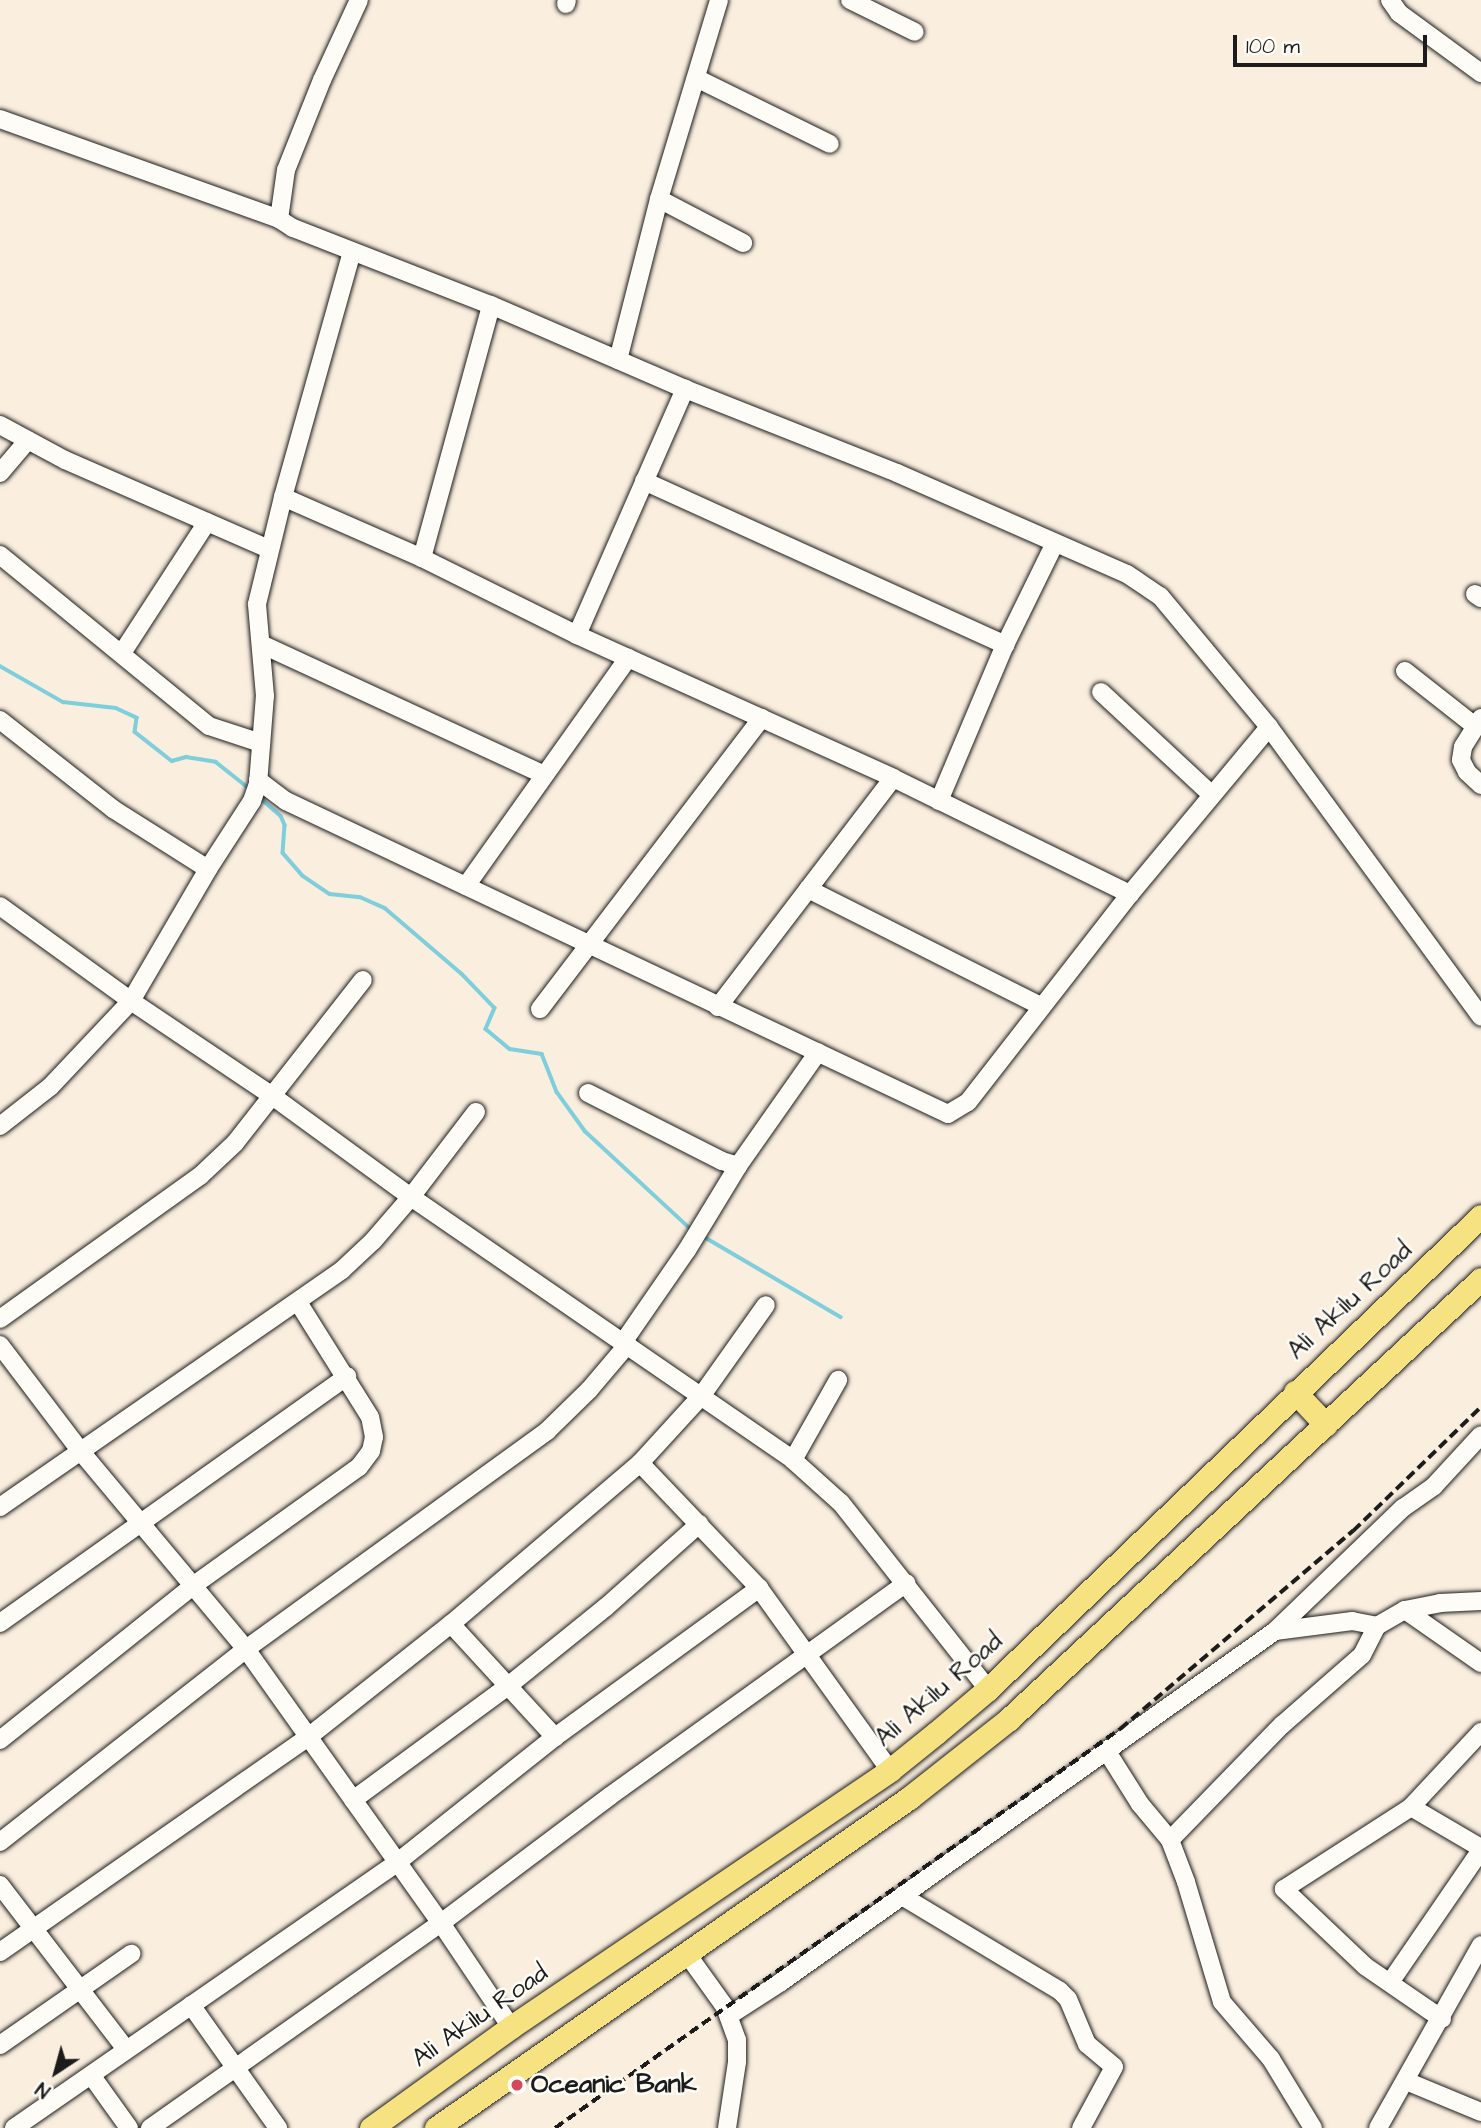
<!DOCTYPE html>
<style>
body{margin:0}
#map{position:relative;width:1481px;height:2128px;overflow:hidden;background:#faeede;font-family:"Architects Daughter",sans-serif}
div>[style]{position:absolute}
.stream>*{height:3.5px;margin:-1.75px;padding:0 1.75px;transform-origin:1.75px;border-radius:1.75px;background:#7fcedc}
.roads{filter:drop-shadow(0 0 2px #1c1c1c) drop-shadow(0 0 2px #1c1c1c)}
.minor>*{height:18px;margin:-9px;padding:0 9px;transform-origin:9px;border-radius:9px;background:#fdfcf7}
.major>*{height:23px;margin:-11.5px;padding:0 11.5px;transform-origin:11.5px;border-radius:11.5px;background:#f6e281}
.rail>*{height:3.5px;margin-top:-1.75px;transform-origin:0;background:repeating-linear-gradient(90deg,#1c1c1c 0 10px,transparent 0 15px)}
.dots>*{width:19px;height:19px;translate:-50% -50%;box-sizing:border-box;border:4px solid #fdfcf7;border-radius:50%}
span{translate:-50% -50%;white-space:nowrap;text-align:center;line-height:1.15;-webkit-text-stroke:5px #fdfcf7;paint-order:stroke}
.street-label{font-size:26px;color:#1c1c1c}
.poi-label{font-size:26px;color:#1c1c1c;font-weight:700}
.left{translate:0 -50%;text-align:left}
.north{position:absolute;left:21px;top:2037px;width:70px;height:70px;-webkit-text-stroke:5px #fdfcf7;paint-order:stroke;rotate:216deg;font-size:19px;font-weight:700;line-height:28px;text-align:center;color:#1c1c1c}
.north::after{content:'';display:block;margin:auto;width:24px;height:32px;background:#1c1c1c;clip-path:polygon(50% 0,100% 100%,50% 72%,0 100%)}
.scale{position:absolute;left:1233px;top:35px;width:194px;height:32px;box-sizing:border-box;border:4px solid #1c1c1c;border-top:0;padding-left:9px;font-size:21px;line-height:24px;white-space:nowrap;color:#1c1c1c;-webkit-text-stroke:5px #fdfcf7;paint-order:stroke}
</style>
<div id="map">
<div class="stream">
<div style="left:0;top:666px;width:73px;rotate:29.7deg"></div>
<div style="left:63px;top:702px;width:53px;rotate:6.5deg"></div>
<div style="left:116px;top:708px;width:23px;rotate:25deg"></div>
<div style="left:137px;top:718px;width:14px;rotate:98deg"></div>
<div style="left:135px;top:732px;width:47px;rotate:38.1deg"></div>
<div style="left:172px;top:761px;width:15px;rotate:-16deg"></div>
<div style="left:186px;top:757px;width:30px;rotate:9deg"></div>
<div style="left:216px;top:762px;width:43px;rotate:38.5deg"></div>
<div style="left:258px;top:796px;width:30px;rotate:41deg"></div>
<div style="left:281px;top:816px;width:10px;rotate:66deg"></div>
<div style="left:285px;top:825px;width:28px;rotate:94deg"></div>
<div style="left:283px;top:853px;width:30px;rotate:49deg"></div>
<div style="left:303px;top:876px;width:32px;rotate:34deg"></div>
<div style="left:330px;top:894px;width:30px;rotate:6deg"></div>
<div style="left:360px;top:897px;width:27px;rotate:24deg"></div>
<div style="left:385px;top:908px;width:101px;rotate:40.6deg"></div>
<div style="left:462px;top:974px;width:47px;rotate:45.9deg"></div>
<div style="left:495px;top:1008px;width:23px;rotate:113deg"></div>
<div style="left:486px;top:1029px;width:31px;rotate:40deg"></div>
<div style="left:510px;top:1049px;width:32px;rotate:9deg"></div>
<div style="left:542px;top:1054px;width:41px;rotate:68.5deg"></div>
<div style="left:557px;top:1092px;width:48px;rotate:54.3deg"></div>
<div style="left:585px;top:1131px;width:144px;rotate:42.8deg"></div>
<div style="left:701px;top:1235px;width:162px;rotate:30.4deg"></div>
</div>
<div class="roads">
<div class="minor">
<div style="left:850px;top:0;width:72px;rotate:26.2deg"></div>
<div style="left:1390px;top:0;width:16px;rotate:55deg"></div>
<div style="left:1399px;top:13px;width:102px;rotate:36.2deg"></div>
<div style="left:566px;top:4px;width:4px;rotate:-76deg"></div>
<div style="left:696px;top:78px;width:149px;rotate:26.2deg"></div>
<div style="left:0;top:119px;width:296px;rotate:19.7deg"></div>
<div style="left:279px;top:219px;width:17px;rotate:33deg"></div>
<div style="left:293px;top:228px;width:212px;rotate:21.3deg"></div>
<div style="left:491px;top:305px;width:211px;rotate:23.4deg"></div>
<div style="left:685px;top:389px;width:228px;rotate:21.6deg"></div>
<div style="left:897px;top:473px;width:251px;rotate:23.7deg"></div>
<div style="left:1127px;top:574px;width:40px;rotate:34deg"></div>
<div style="left:1160px;top:596px;width:170px;rotate:50.2deg"></div>
<div style="left:1269px;top:727px;width:359px;rotate:53.8deg"></div>
<div style="left:659px;top:199px;width:95px;rotate:27.6deg"></div>
<div style="left:279px;top:219px;width:49px;rotate:-81.9deg"></div>
<div style="left:286px;top:170px;width:97px;rotate:-68.2deg"></div>
<div style="left:322px;top:80px;width:88px;rotate:-65.2deg"></div>
<div style="left:618px;top:360px;width:166px;rotate:-75.7deg"></div>
<div style="left:659px;top:199px;width:208px;rotate:-73.2deg"></div>
<div style="left:0;top:425px;width:74px;rotate:28.3deg"></div>
<div style="left:65px;top:460px;width:223px;rotate:23.6deg"></div>
<div style="left:0;top:473px;width:43px;rotate:-49.7deg"></div>
<div style="left:644px;top:481px;width:397px;rotate:24.4deg"></div>
<div style="left:283px;top:497px;width:152px;rotate:23.7deg"></div>
<div style="left:422px;top:558px;width:173px;rotate:26.4deg"></div>
<div style="left:577px;top:635px;width:347px;rotate:24.3deg"></div>
<div style="left:893px;top:778px;width:264px;rotate:26.1deg"></div>
<div style="left:0;top:555px;width:270px;rotate:39.3deg"></div>
<div style="left:209px;top:726px;width:55px;rotate:18.1deg"></div>
<div style="left:422px;top:558px;width:262px;rotate:-74.7deg"></div>
<div style="left:1475px;top:594px;width:7px;rotate:34deg"></div>
<div style="left:577px;top:635px;width:269px;rotate:-66.3deg"></div>
<div style="left:261px;top:644px;width:312px;rotate:24.8deg"></div>
<div style="left:122px;top:653px;width:156px;rotate:-57deg"></div>
<div style="left:1405px;top:671px;width:89px;rotate:38.2deg"></div>
<div style="left:1101px;top:692px;width:151px;rotate:42.9deg"></div>
<div style="left:1481px;top:718px;width:34px;rotate:122deg"></div>
<div style="left:1463px;top:747px;width:13px;rotate:99deg"></div>
<div style="left:1461px;top:760px;width:13px;rotate:63deg"></div>
<div style="left:1467px;top:772px;width:19px;rotate:43deg"></div>
<div style="left:0;top:720px;width:144px;rotate:38.2deg"></div>
<div style="left:113px;top:809px;width:112px;rotate:32.3deg"></div>
<div style="left:258px;top:780px;width:35px;rotate:37deg"></div>
<div style="left:286px;top:801px;width:732px;rotate:25.31deg"></div>
<div style="left:948px;top:1114px;width:23px;rotate:-31deg"></div>
<div style="left:968px;top:1102px;width:264px;rotate:-52.1deg"></div>
<div style="left:1130px;top:894px;width:217px;rotate:-50.2deg"></div>
<div style="left:939px;top:801px;width:169px;rotate:-67.1deg"></div>
<div style="left:1005px;top:645px;width:111px;rotate:-63.9deg"></div>
<div style="left:466px;top:886px;width:280px;rotate:-54.6deg"></div>
<div style="left:808px;top:889px;width:261px;rotate:26.7deg"></div>
<div style="left:0;top:906px;width:162px;rotate:35.9deg"></div>
<div style="left:131px;top:1001px;width:169px;rotate:33.9deg"></div>
<div style="left:271px;top:1095px;width:173px;rotate:36.1deg"></div>
<div style="left:411px;top:1197px;width:464px;rotate:34.5deg"></div>
<div style="left:793px;top:1460px;width:64px;rotate:41.9deg"></div>
<div style="left:841px;top:1503px;width:237px;rotate:51.7deg"></div>
<div style="left:718px;top:1007px;width:288px;rotate:-52.6deg"></div>
<div style="left:540px;top:1009px;width:366px;rotate:-52.7deg"></div>
<div style="left:588px;top:1093px;width:150px;rotate:26.9deg"></div>
<div style="left:722px;top:1161px;width:17px;rotate:17deg"></div>
<div style="left:0;top:1126px;width:63px;rotate:-38deg"></div>
<div style="left:50px;top:1087px;width:118px;rotate:-46.7deg"></div>
<div style="left:131px;top:1001px;width:153px;rotate:-59.7deg"></div>
<div style="left:208px;top:869px;width:81px;rotate:-57.1deg"></div>
<div style="left:252px;top:801px;width:18px;rotate:-71deg"></div>
<div style="left:258px;top:784px;width:88px;rotate:-85.5deg"></div>
<div style="left:265px;top:696px;width:92px;rotate:-95deg"></div>
<div style="left:257px;top:604px;width:110px;rotate:-76.3deg"></div>
<div style="left:283px;top:497px;width:255px;rotate:-74.3deg"></div>
<div style="left:0;top:1319px;width:246px;rotate:-35.6deg"></div>
<div style="left:200px;top:1176px;width:48px;rotate:-43.3deg"></div>
<div style="left:235px;top:1143px;width:207px;rotate:-51.9deg"></div>
<div style="left:624px;top:1341px;width:111px;rotate:-55.3deg"></div>
<div style="left:687px;top:1250px;width:98px;rotate:-58.7deg"></div>
<div style="left:738px;top:1166px;width:139px;rotate:-54.9deg"></div>
<div style="left:0;top:1345px;width:136px;rotate:52.8deg"></div>
<div style="left:82px;top:1453px;width:256px;rotate:50.1deg"></div>
<div style="left:246px;top:1649px;width:336px;rotate:54.6deg"></div>
<div style="left:441px;top:1923px;width:125px;rotate:56.1deg"></div>
<div style="left:793px;top:1460px;width:92px;rotate:-60.6deg"></div>
<div style="left:640px;top:1463px;width:173px;rotate:46.4deg"></div>
<div style="left:759px;top:1588px;width:224px;rotate:54.3deg"></div>
<div style="left:0;top:1507px;width:416px;rotate:-34.7deg"></div>
<div style="left:342px;top:1270px;width:42px;rotate:-43.1deg"></div>
<div style="left:373px;top:1241px;width:58px;rotate:-49.2deg"></div>
<div style="left:411px;top:1197px;width:107px;rotate:-52.6deg"></div>
<div style="left:1405px;top:1610px;width:93px;rotate:34.9deg"></div>
<div style="left:0;top:1623px;width:426px;rotate:-35.4deg"></div>
<div style="left:451px;top:1624px;width:154px;rotate:47.4deg"></div>
<div style="left:1275px;top:1631px;width:178px;rotate:-43.9deg"></div>
<div style="left:1403px;top:1508px;width:38px;rotate:-35deg"></div>
<div style="left:1434px;top:1486px;width:69px;rotate:-47.3deg"></div>
<div style="left:0;top:1740px;width:248px;rotate:-38.6deg"></div>
<div style="left:194px;top:1585px;width:203px;rotate:-35.6deg"></div>
<div style="left:359px;top:1467px;width:20px;rotate:-53deg"></div>
<div style="left:371px;top:1451px;width:14px;rotate:-78deg"></div>
<div style="left:374px;top:1437px;width:20px;rotate:-101deg"></div>
<div style="left:370px;top:1417px;width:136px;rotate:-122.1deg"></div>
<div style="left:1106px;top:1750px;width:64px;rotate:57.8deg"></div>
<div style="left:1140px;top:1804px;width:47px;rotate:50.2deg"></div>
<div style="left:1170px;top:1840px;width:45px;rotate:69.1deg"></div>
<div style="left:1186px;top:1882px;width:125px;rotate:73.3deg"></div>
<div style="left:1222px;top:2002px;width:75px;rotate:49.3deg"></div>
<div style="left:1271px;top:2059px;width:81px;rotate:58.7deg"></div>
<div style="left:353px;top:1800px;width:192px;rotate:-36.3deg"></div>
<div style="left:508px;top:1686px;width:126px;rotate:-38.9deg"></div>
<div style="left:606px;top:1607px;width:125px;rotate:-41.7deg"></div>
<div style="left:1411px;top:1807px;width:81px;rotate:30.4deg"></div>
<div style="left:1170px;top:1840px;width:161px;rotate:-45.8deg"></div>
<div style="left:1282px;top:1725px;width:106px;rotate:-41.2deg"></div>
<div style="left:1362px;top:1655px;width:33px;rotate:-63deg"></div>
<div style="left:0;top:1842px;width:313px;rotate:-38.1deg"></div>
<div style="left:246px;top:1649px;width:372px;rotate:-35.9deg"></div>
<div style="left:547px;top:1431px;width:59px;rotate:-44.3deg"></div>
<div style="left:589px;top:1390px;width:60px;rotate:-49.7deg"></div>
<div style="left:0;top:1885px;width:207px;rotate:52.5deg"></div>
<div style="left:902px;top:1896px;width:184px;rotate:31deg"></div>
<div style="left:1060px;top:1991px;width:11px;rotate:45deg"></div>
<div style="left:1068px;top:1999px;width:49px;rotate:67.1deg"></div>
<div style="left:1087px;top:2044px;width:35px;rotate:40deg"></div>
<div style="left:1114px;top:2067px;width:69px;rotate:118.4deg"></div>
<div style="left:0;top:1952px;width:374px;rotate:-34.9deg"></div>
<div style="left:307px;top:1738px;width:184px;rotate:-38.4deg"></div>
<div style="left:451px;top:1624px;width:248px;rotate:-40.4deg"></div>
<div style="left:640px;top:1463px;width:92px;rotate:-47.6deg"></div>
<div style="left:702px;top:1395px;width:110px;rotate:-54.6deg"></div>
<div style="left:687px;top:1954px;width:65px;rotate:54.4deg"></div>
<div style="left:725px;top:2007px;width:35px;rotate:70deg"></div>
<div style="left:737px;top:2040px;width:22px;rotate:90deg"></div>
<div style="left:737px;top:2062px;width:67px;rotate:98.6deg"></div>
<div style="left:1391px;top:1981px;width:159px;rotate:-55.5deg"></div>
<div style="left:191px;top:2005px;width:151px;rotate:54.7deg"></div>
<div style="left:730px;top:2015px;width:61px;rotate:-32.9deg"></div>
<div style="left:781px;top:1982px;width:606px;rotate:-35.39deg"></div>
<div style="left:1275px;top:1631px;width:78px;rotate:-7.4deg"></div>
<div style="left:1352px;top:1621px;width:25px;rotate:11deg"></div>
<div style="left:1377px;top:1626px;width:32px;rotate:-30deg"></div>
<div style="left:1405px;top:1610px;width:36px;rotate:-11deg"></div>
<div style="left:1440px;top:1603px;width:41px;rotate:-2.8deg"></div>
<div style="left:1442px;top:2019px;width:93px;rotate:-145.5deg"></div>
<div style="left:1365px;top:1966px;width:112px;rotate:-136.5deg"></div>
<div style="left:1284px;top:1889px;width:151px;rotate:-32.8deg"></div>
<div style="left:1411px;top:1807px;width:103px;rotate:-47deg"></div>
<div style="left:0;top:2045px;width:160px;rotate:-34.8deg"></div>
<div style="left:91px;top:2075px;width:65px;rotate:54.4deg"></div>
<div style="left:1406px;top:2081px;width:81px;rotate:22.5deg"></div>
<div style="left:14px;top:2128px;width:469px;rotate:-34.7deg"></div>
<div style="left:399px;top:1861px;width:199px;rotate:-38.5deg"></div>
<div style="left:555px;top:1737px;width:253px;rotate:-36.1deg"></div>
<div style="left:150px;top:2128px;width:356px;rotate:-35.2deg"></div>
<div style="left:441px;top:1923px;width:211px;rotate:-36.9deg"></div>
<div style="left:610px;top:1796px;width:365px;rotate:-35.7deg"></div>
<div style="left:1378px;top:2128px;width:210px;rotate:-60.6deg"></div>
</div>
<div class="major">
<div style="left:1295px;top:1392px;width:45px;rotate:46.8deg"></div>
<div style="left:371px;top:2128px;width:173px;rotate:-35.8deg"></div>
<div style="left:511px;top:2027px;width:458px;rotate:-34.1deg"></div>
<div style="left:890px;top:1770px;width:59px;rotate:-38.8deg"></div>
<div style="left:936px;top:1733px;width:68px;rotate:-40.2deg"></div>
<div style="left:988px;top:1689px;width:683px;rotate:-43.81deg"></div>
<div style="left:436px;top:2128px;width:577px;rotate:-34.9deg"></div>
<div style="left:909px;top:1798px;width:127px;rotate:-38.3deg"></div>
<div style="left:1009px;top:1719px;width:645px;rotate:-42.99deg"></div>
</div>
</div>
<div class="rail">
<div style="left:555px;top:2128px;width:692px;rotate:-35.23deg"></div>
<div style="left:1120px;top:1729px;width:306px;rotate:-40.4deg"></div>
<div style="left:1353px;top:1531px;width:178px;rotate:-44.1deg"></div>
</div>
<div class="dots">
<div style="left:517px;top:2085px;background:#d1495b"></div>
</div>
<div class="street-label">
<span style="left:1350px;top:1301px;rotate:-43deg">Ali Akilu Road</span>
<span style="left:939px;top:1690px;rotate:-41deg">Ali Akilu Road</span>
<span style="left:480px;top:2016px;rotate:-35deg">Ali Akilu Road</span>
</div>
<div class="poi-label">
<span class="left" style="left:531px;top:2085px">Oceanic Bank</span>
</div>
<div class="north">N</div>
<div class="scale">100 m</div>
</div>
